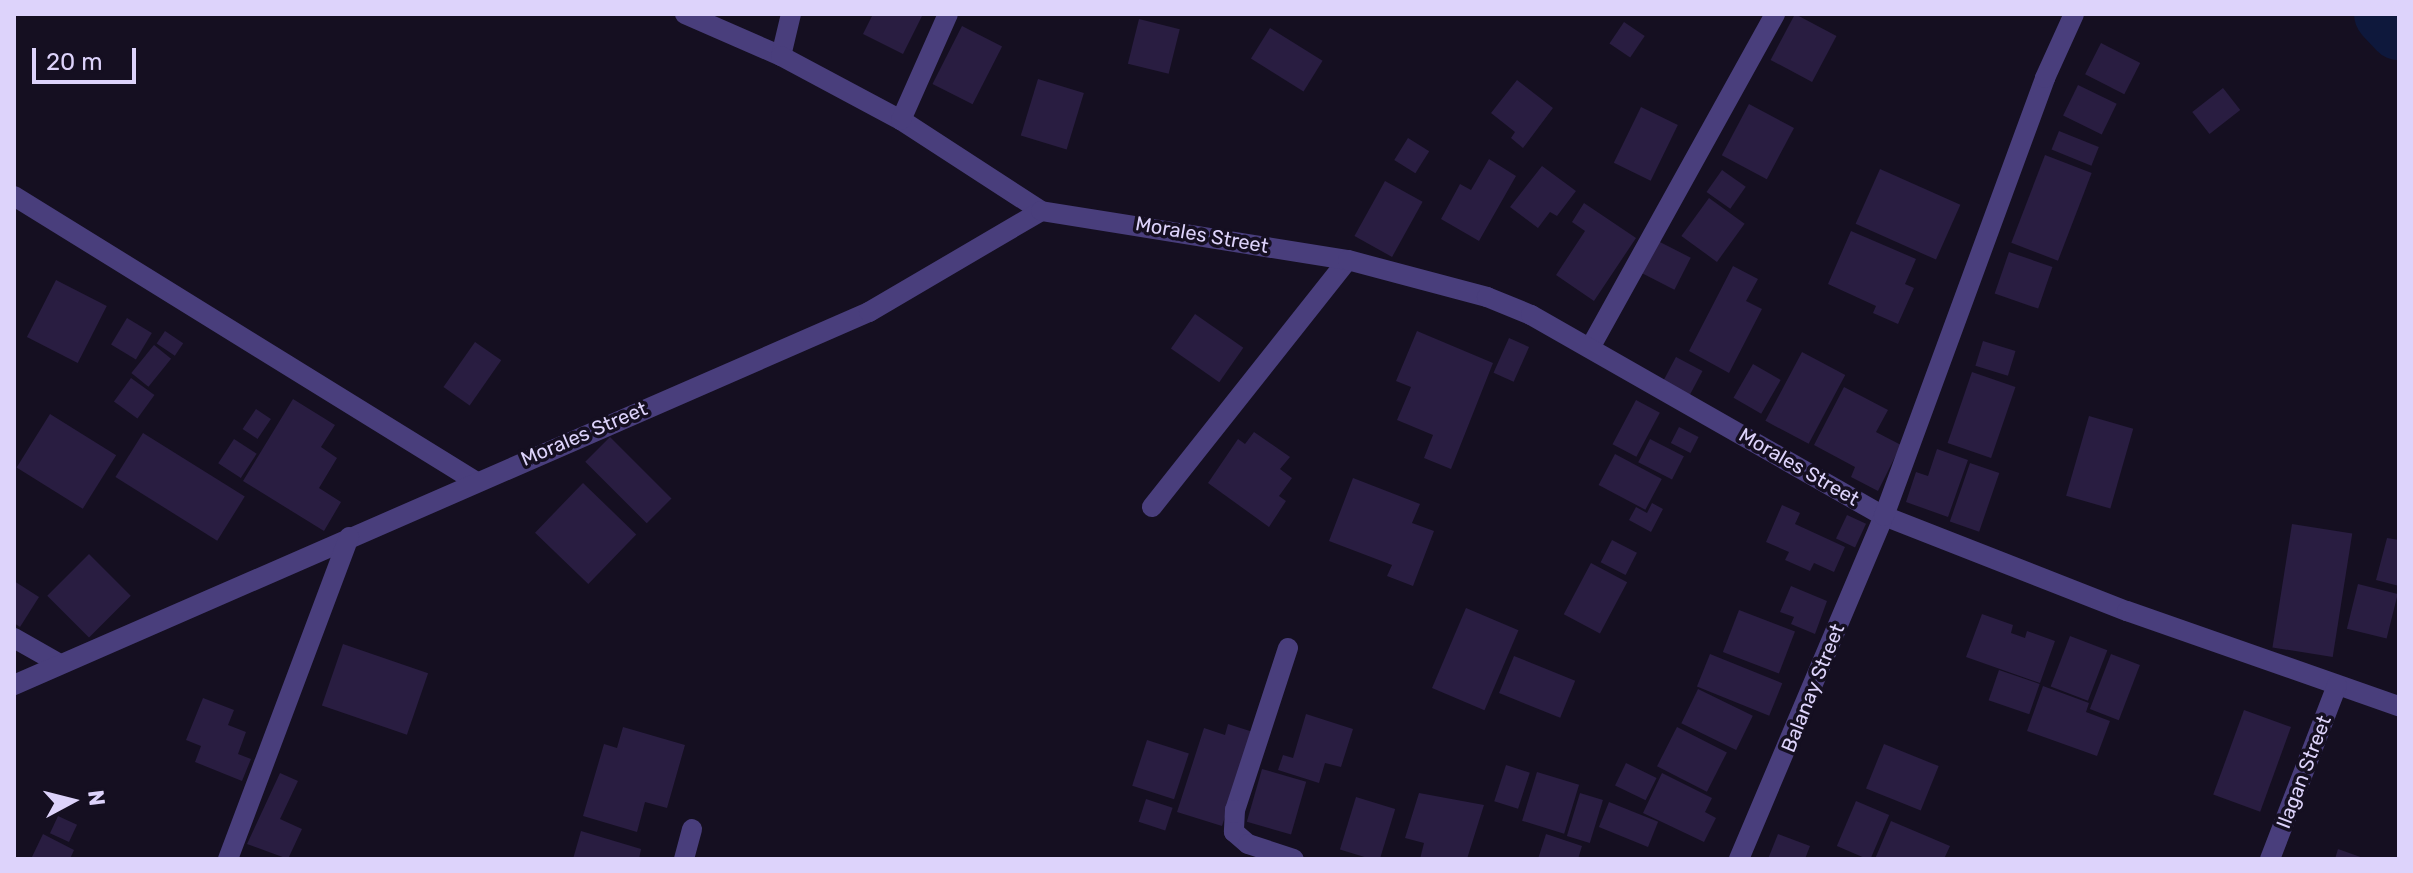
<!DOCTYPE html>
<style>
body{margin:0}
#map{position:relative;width:2413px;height:873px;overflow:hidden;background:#150f21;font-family:Rubik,sans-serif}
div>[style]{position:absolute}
.river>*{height:62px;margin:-31px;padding:0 31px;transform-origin:31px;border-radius:31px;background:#0e183c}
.building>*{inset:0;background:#291d41;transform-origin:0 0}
.minor>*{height:20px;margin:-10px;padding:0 10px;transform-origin:10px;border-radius:10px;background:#493e7c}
span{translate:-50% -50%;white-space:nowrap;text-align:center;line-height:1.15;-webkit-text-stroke:7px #150f21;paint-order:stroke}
.street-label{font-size:20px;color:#ddd3fb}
.frame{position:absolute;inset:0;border:16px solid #ddd3fb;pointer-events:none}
.north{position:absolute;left:32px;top:761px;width:80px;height:80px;-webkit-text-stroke:6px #150f21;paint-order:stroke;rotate:83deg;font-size:22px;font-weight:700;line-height:32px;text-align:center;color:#ddd3fb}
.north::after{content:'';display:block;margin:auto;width:28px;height:36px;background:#ddd3fb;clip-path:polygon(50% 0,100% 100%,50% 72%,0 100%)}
.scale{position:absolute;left:32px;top:48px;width:104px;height:36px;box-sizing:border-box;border:4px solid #ddd3fb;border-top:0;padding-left:10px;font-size:24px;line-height:28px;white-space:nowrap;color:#ddd3fb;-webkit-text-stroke:6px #150f21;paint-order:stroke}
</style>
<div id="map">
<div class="river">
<div style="left:2385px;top:14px;width:21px;rotate:47deg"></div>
</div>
<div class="building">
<div style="clip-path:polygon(873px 14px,923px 14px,903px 54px,863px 34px)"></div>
<div style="left:1795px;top:14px;width:47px;height:52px;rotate:28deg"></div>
<div style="left:1139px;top:19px;width:42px;height:46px;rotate:14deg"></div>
<div style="left:1624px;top:22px;width:25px;height:26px;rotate:34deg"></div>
<div style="left:962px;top:26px;width:45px;height:65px;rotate:27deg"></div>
<div style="left:1270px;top:28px;width:62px;height:36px;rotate:32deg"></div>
<div style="left:2101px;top:43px;width:44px;height:35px;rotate:27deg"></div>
<div style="left:1038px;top:79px;width:48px;height:59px;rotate:17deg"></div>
<div style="clip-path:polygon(1517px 80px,1553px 108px,1523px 148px,1511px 138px,1515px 132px,1491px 113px)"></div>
<div style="left:2078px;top:85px;width:43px;height:34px;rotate:26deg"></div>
<div style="left:2223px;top:88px;width:28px;height:39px;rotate:52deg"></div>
<div style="left:1749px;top:104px;width:51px;height:58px;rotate:28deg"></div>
<div style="left:1641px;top:107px;width:41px;height:62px;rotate:26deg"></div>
<div style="left:2059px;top:131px;width:43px;height:20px;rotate:22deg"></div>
<div style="left:1408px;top:138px;width:25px;height:26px;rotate:32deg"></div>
<div style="left:2045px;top:155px;width:50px;height:94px;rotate:21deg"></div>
<div style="clip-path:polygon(1489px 159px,1516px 176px,1479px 241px,1441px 219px,1460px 184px,1471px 190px)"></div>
<div style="clip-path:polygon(1542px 166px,1576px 191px,1557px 216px,1550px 212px,1538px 228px,1510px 207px)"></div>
<div style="left:1880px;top:169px;width:88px;height:60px;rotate:24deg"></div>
<div style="left:1722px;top:170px;width:29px;height:27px;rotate:35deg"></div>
<div style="left:1385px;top:181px;width:43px;height:63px;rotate:29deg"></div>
<div style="left:1709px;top:198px;width:44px;height:47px;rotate:36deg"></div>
<div style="clip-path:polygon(1584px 203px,1636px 238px,1594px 301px,1556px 275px,1585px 231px,1572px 222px)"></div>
<div style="clip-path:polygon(1851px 231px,1916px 259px,1905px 284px,1914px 288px,1898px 324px,1873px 313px,1876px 306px,1828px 284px)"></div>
<div style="left:1656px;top:240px;width:39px;height:36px;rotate:27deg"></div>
<div style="left:2009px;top:252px;width:46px;height:44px;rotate:19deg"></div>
<div style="clip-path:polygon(1733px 266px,1758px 279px,1746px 301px,1762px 309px,1729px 373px,1689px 351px)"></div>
<div style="left:56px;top:280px;width:57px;height:64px;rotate:27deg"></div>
<div style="left:1195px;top:314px;width:59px;height:42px;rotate:35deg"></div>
<div style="left:127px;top:318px;width:29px;height:31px;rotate:31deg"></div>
<div style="left:165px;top:331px;width:22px;height:15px;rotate:34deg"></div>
<div style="clip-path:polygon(1417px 331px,1493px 363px,1451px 469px,1424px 458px,1433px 435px,1397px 420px,1411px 387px,1396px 381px)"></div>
<div style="left:1509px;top:338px;width:22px;height:38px;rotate:24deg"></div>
<div style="left:1983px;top:341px;width:34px;height:26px;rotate:17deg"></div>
<div style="left:475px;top:342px;width:32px;height:55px;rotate:35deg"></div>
<div style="left:154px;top:345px;width:22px;height:36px;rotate:39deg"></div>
<div style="left:1802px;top:352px;width:49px;height:78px;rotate:28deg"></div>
<div style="left:1676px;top:357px;width:30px;height:28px;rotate:28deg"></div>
<div style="left:1753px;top:364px;width:32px;height:39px;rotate:30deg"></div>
<div style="left:1972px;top:372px;width:46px;height:75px;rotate:19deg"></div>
<div style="left:131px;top:378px;width:29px;height:29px;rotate:36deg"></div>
<div style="clip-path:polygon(1844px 387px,1888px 410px,1876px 432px,1901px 445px,1878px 491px,1851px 477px,1855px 467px,1814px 445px)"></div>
<div style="clip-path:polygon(293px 399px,335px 425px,321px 447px,337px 458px,319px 488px,341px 502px,324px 531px,243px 481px)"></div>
<div style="left:1636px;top:400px;width:27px;height:50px;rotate:28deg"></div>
<div style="left:256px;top:409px;width:18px;height:24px;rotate:34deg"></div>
<div style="left:50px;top:414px;width:78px;height:63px;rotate:32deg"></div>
<div style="left:2089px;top:416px;width:46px;height:83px;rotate:16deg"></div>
<div style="left:1679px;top:427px;width:22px;height:18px;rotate:27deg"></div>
<div style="clip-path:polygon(1254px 432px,1290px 457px,1280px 469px,1292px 478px,1279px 496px,1286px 501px,1269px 527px,1208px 483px,1238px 439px,1245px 444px)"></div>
<div style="left:143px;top:433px;width:120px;height:52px;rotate:32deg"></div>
<div style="left:610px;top:437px;width:87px;height:35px;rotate:45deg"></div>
<div style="left:234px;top:439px;width:27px;height:29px;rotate:33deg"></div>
<div style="left:1650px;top:439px;width:38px;height:26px;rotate:27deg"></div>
<div style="clip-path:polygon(1937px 449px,1968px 460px,1948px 517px,1906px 502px,1916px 472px,1928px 476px)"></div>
<div style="left:1615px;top:454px;width:53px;height:35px;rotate:28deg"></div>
<div style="left:1970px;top:463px;width:31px;height:62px;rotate:19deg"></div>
<div style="clip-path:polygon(1353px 478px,1420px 504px,1412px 523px,1434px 531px,1413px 586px,1387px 576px,1392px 565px,1329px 541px)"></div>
<div style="left:583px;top:483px;width:74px;height:69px;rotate:44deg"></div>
<div style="clip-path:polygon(1652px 503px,1663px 509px,1651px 532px,1629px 520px,1636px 507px,1647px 513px)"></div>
<div style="clip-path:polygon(1782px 505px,1800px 513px,1795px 524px,1845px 547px,1834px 572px,1814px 563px,1810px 571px,1785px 560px,1789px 552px,1766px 542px)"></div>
<div style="left:1847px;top:515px;width:21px;height:26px;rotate:25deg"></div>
<div style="left:2292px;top:524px;width:61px;height:125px;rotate:9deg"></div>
<div style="clip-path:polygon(2387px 538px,2399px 540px,2399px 586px,2376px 580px)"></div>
<div style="left:1612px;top:540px;width:28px;height:25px;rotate:27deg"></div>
<div style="left:89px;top:554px;width:59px;height:59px;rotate:45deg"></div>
<div style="left:1591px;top:563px;width:41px;height:58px;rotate:28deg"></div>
<div style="clip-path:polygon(14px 581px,39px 597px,20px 627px,14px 623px)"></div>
<div style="left:2358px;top:584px;width:41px;height:46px;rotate:14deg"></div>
<div style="clip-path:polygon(1791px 586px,1827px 601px,1815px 634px,1791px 624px,1794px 617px,1780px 612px)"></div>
<div style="left:1466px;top:608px;width:57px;height:87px;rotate:23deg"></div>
<div style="left:1739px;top:610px;width:60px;height:45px;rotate:21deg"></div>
<div style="clip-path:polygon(1982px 614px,2013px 625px,2011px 633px,2025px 638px,2027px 631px,2055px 641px,2040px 683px,1966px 657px)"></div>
<div style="left:2070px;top:636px;width:40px;height:54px;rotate:21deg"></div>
<div style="left:343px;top:644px;width:90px;height:65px;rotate:19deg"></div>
<div style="left:1710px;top:654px;width:78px;height:35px;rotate:22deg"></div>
<div style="left:2111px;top:654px;width:31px;height:59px;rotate:21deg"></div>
<div style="left:1514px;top:656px;width:66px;height:40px;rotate:22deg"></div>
<div style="left:1999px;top:670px;width:43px;height:32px;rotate:19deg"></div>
<div style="clip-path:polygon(2043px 686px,2089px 703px,2086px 712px,2110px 721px,2097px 756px,2027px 731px)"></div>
<div style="left:1698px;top:689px;width:61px;height:38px;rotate:26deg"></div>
<div style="clip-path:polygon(203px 698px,234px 710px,228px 725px,246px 732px,238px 754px,251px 759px,242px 781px,195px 762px,201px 746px,186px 740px)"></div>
<div style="left:2244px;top:710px;width:50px;height:90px;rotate:20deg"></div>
<div style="clip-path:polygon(1306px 714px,1353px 729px,1341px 767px,1325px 763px,1319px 783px,1278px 770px,1283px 755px,1293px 758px)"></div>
<div style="clip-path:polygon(1228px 724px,1253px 732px,1222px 826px,1177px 812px,1204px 728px,1225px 735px)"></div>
<div style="clip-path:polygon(623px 727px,685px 745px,667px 808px,645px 802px,637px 832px,583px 816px,604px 744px,617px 748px)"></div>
<div style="left:1677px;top:727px;width:56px;height:44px;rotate:27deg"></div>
<div style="left:1147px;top:740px;width:44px;height:48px;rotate:18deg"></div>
<div style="left:1884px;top:744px;width:59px;height:48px;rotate:22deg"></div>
<div style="left:1626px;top:763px;width:34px;height:25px;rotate:26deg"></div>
<div style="left:1506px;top:765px;width:25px;height:38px;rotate:18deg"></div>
<div style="left:1262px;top:769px;width:46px;height:55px;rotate:16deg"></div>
<div style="left:1537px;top:772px;width:44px;height:51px;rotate:17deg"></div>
<div style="clip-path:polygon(280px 773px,298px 781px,280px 819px,302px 829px,288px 859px,247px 844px)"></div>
<div style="clip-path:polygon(1662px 773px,1712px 798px,1705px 812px,1716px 818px,1704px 842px,1643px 813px)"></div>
<div style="clip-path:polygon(1419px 793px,1484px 805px,1467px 859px,1420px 859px,1424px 843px,1405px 838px)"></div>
<div style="left:1580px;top:793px;width:24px;height:45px;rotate:17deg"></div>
<div style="left:1356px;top:797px;width:41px;height:55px;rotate:17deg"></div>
<div style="left:1146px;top:799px;width:28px;height:24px;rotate:18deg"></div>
<div style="left:1856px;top:801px;width:36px;height:49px;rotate:23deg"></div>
<div style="left:1609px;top:802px;width:53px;height:27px;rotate:22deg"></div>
<div style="left:58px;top:816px;width:21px;height:19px;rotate:25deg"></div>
<div style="clip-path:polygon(1891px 821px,1950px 846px,1944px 859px,1875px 859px)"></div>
<div style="clip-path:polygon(581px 831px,641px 849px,639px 859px,573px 859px)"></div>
<div style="clip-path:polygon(43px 834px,74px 850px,70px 859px,31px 859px)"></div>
<div style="clip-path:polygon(1546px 834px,1582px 846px,1578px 859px,1538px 859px)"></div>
<div style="clip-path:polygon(1778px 834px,1810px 846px,1805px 859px,1768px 859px)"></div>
<div style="clip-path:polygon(2338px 849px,2366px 859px,2335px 859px)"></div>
</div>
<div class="minor">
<div style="left:685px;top:14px;width:105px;rotate:23.6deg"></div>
<div style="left:791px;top:14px;width:43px;rotate:103.4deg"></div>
<div style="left:781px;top:56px;width:136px;rotate:28.1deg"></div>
<div style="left:901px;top:120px;width:167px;rotate:33deg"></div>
<div style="left:901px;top:120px;width:116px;rotate:-66.1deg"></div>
<div style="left:14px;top:196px;width:542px;rotate:31.73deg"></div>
<div style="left:1590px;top:348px;width:382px;rotate:-61deg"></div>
<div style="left:1152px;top:507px;width:315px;rotate:-51.6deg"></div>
<div style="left:14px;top:638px;width:53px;rotate:29.5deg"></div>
<div style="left:1288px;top:648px;width:170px;rotate:108.1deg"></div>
<div style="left:1235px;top:810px;width:22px;rotate:93deg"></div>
<div style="left:1234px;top:832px;width:18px;rotate:41deg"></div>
<div style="left:1248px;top:844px;width:48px;rotate:18.1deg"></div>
<div style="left:14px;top:685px;width:933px;rotate:-23.57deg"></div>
<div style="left:869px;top:312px;width:199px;rotate:-30.4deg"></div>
<div style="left:1041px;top:211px;width:311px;rotate:9.1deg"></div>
<div style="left:1348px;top:260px;width:144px;rotate:14.9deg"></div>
<div style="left:1487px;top:297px;width:48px;rotate:22.2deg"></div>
<div style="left:1531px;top:315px;width:406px;rotate:29.7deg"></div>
<div style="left:1884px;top:516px;width:261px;rotate:21.4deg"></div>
<div style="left:2127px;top:611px;width:288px;rotate:19.3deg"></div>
<div style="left:228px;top:859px;width:344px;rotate:-69.4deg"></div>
<div style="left:684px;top:859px;width:31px;rotate:-75deg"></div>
<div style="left:1739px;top:859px;width:372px;rotate:-67.1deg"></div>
<div style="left:1884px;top:516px;width:467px;rotate:-69.8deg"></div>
<div style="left:2045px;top:78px;width:70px;rotate:-65.6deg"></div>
<div style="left:2270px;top:859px;width:186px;rotate:-68.9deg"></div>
</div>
<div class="street-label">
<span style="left:1202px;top:235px;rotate:10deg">Morales Street</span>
<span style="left:584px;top:434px;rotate:-23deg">Morales Street</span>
<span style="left:1799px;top:467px;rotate:30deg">Morales Street</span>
<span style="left:1813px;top:688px;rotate:-68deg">Balanay Street</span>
<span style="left:2304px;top:772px;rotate:-69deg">Ilagan Street</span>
</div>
<div class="frame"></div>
<div class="north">N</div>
<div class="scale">20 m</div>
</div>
